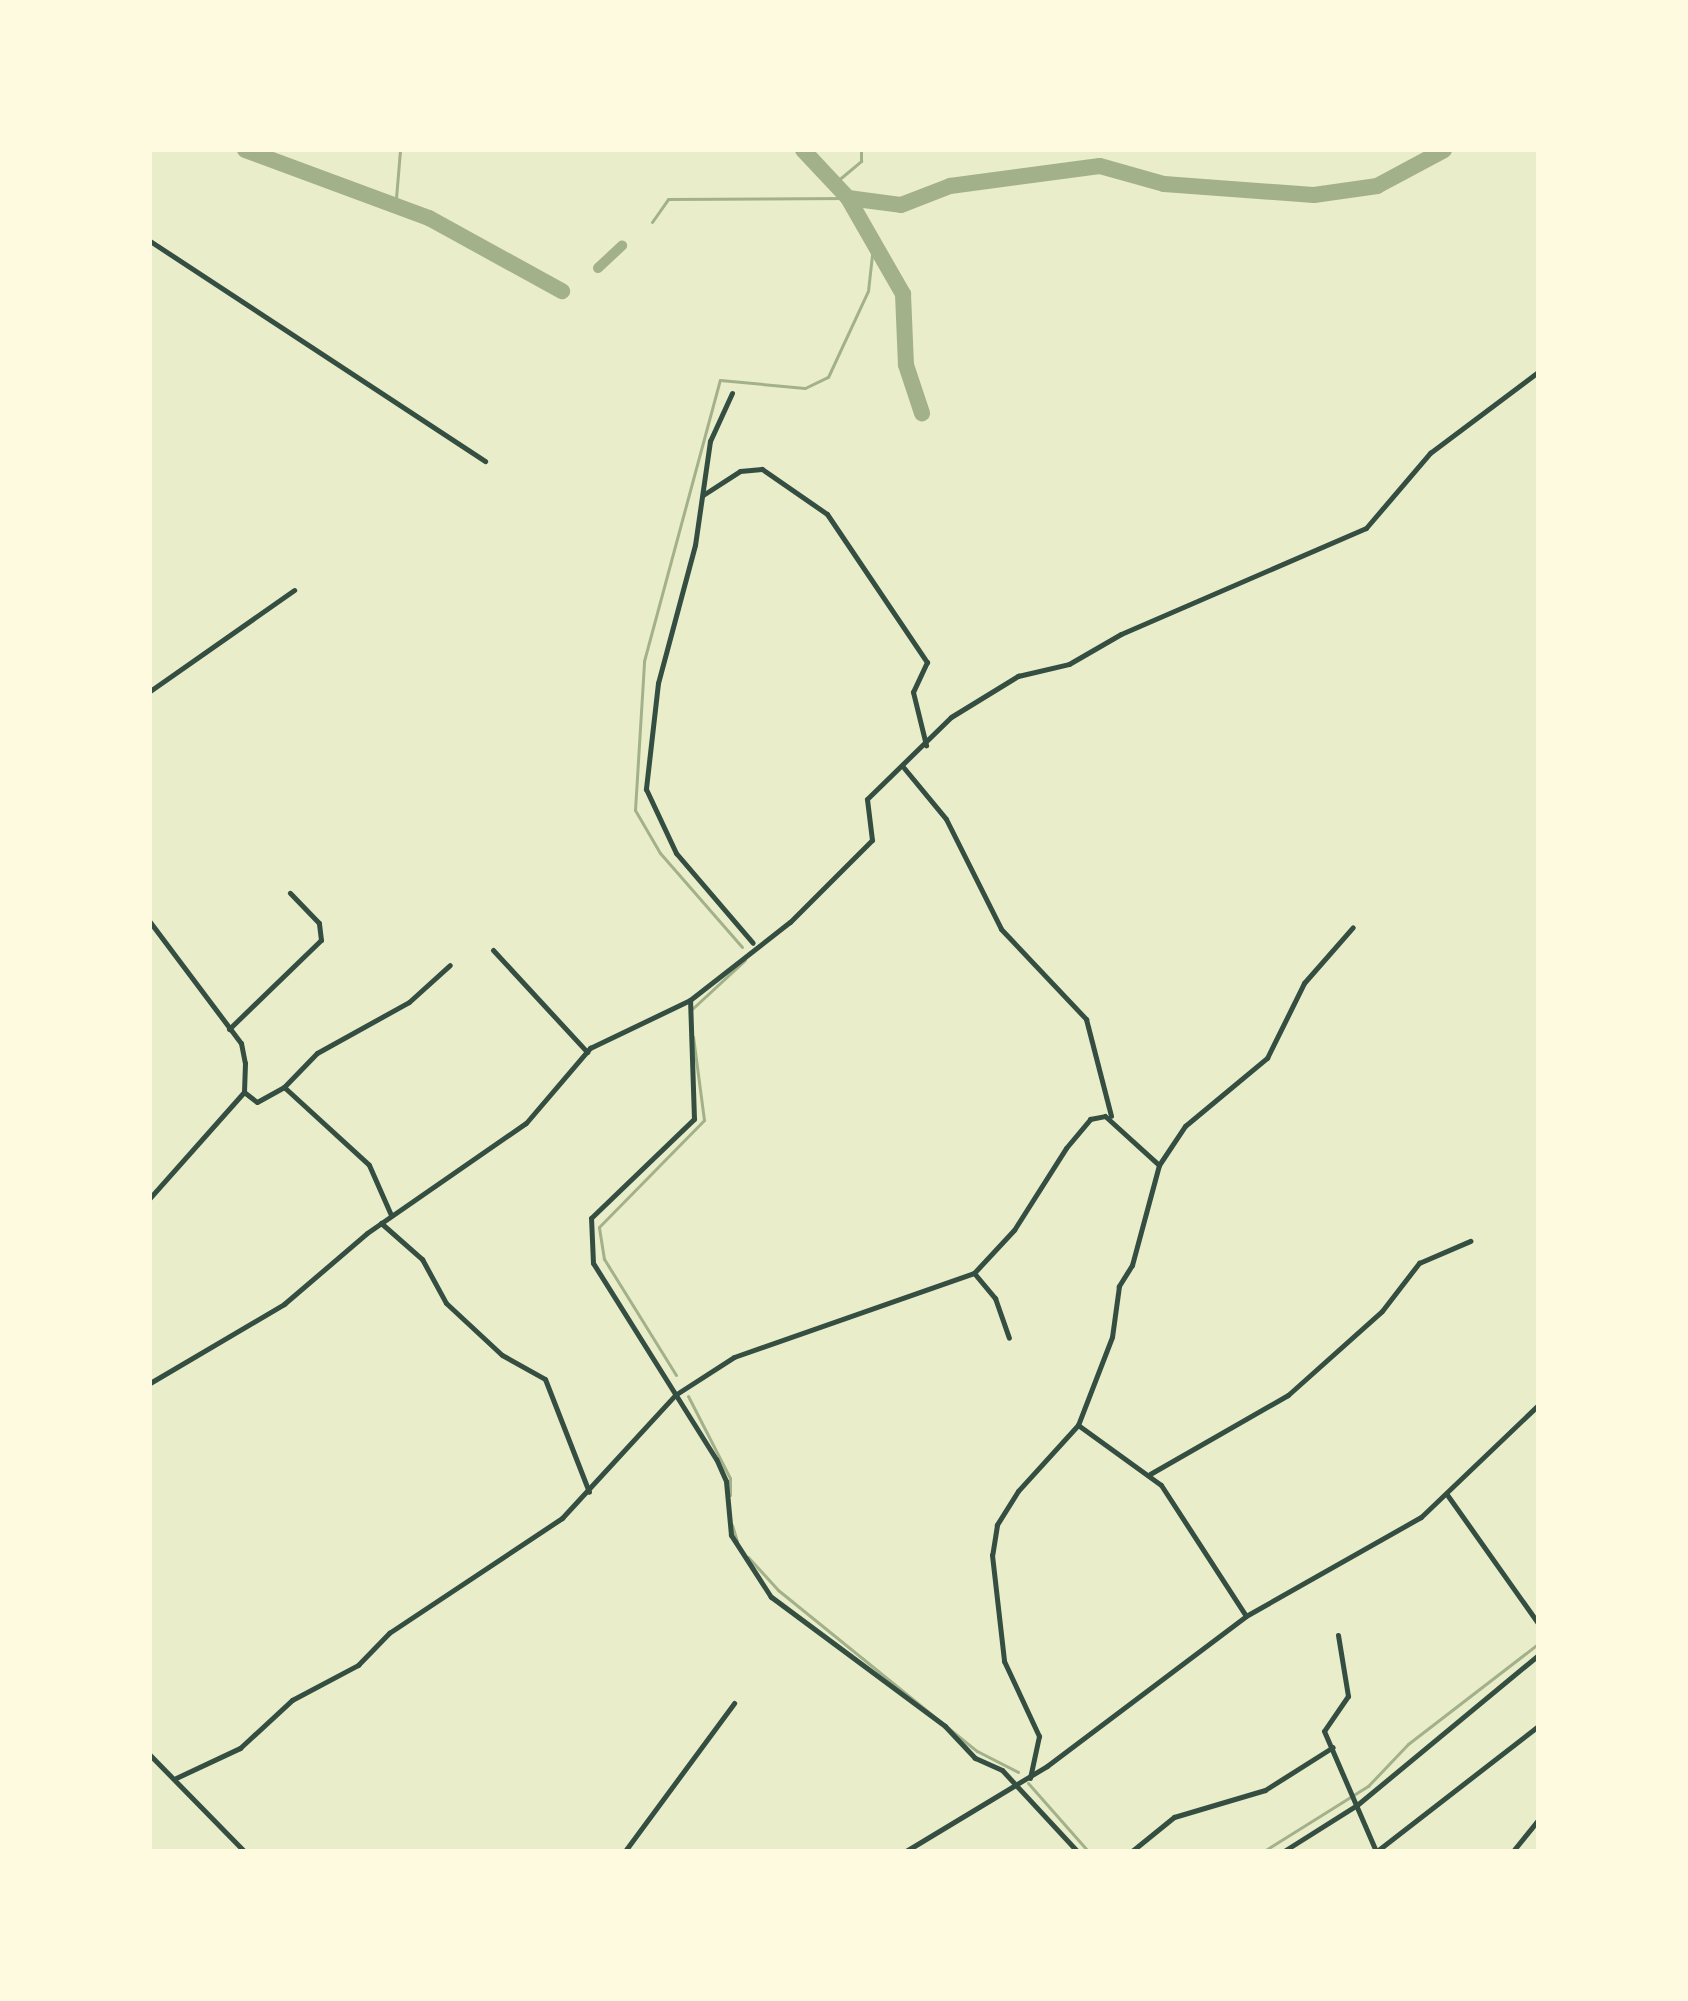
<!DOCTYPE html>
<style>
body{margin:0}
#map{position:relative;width:1688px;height:2001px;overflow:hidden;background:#e9edc9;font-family:Figtree,sans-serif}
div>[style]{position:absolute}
.stream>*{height:3px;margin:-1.5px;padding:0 1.5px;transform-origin:1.5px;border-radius:1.5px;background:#a3b18a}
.canal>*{height:10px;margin:-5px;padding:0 5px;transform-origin:5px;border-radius:5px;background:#a3b18a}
.river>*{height:16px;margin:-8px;padding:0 8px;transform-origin:8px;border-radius:8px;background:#a3b18a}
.minor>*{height:5px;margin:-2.5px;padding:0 2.5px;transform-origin:2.5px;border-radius:2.5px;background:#344e41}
span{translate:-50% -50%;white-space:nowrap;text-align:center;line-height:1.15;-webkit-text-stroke:6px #fefae0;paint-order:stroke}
.frame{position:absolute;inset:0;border:152px solid #fefae0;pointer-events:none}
</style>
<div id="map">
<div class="stream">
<div style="left:836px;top:182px;width:33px;rotate:-40deg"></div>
<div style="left:861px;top:161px;width:11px;rotate:-90deg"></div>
<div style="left:387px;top:206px;width:12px;rotate:-42deg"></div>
<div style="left:396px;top:198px;width:48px;rotate:-85.2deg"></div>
<div style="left:652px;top:222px;width:28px;rotate:-55deg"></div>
<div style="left:668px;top:199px;width:180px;rotate:-0.3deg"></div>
<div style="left:742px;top:947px;width:125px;rotate:-131.1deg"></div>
<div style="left:660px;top:853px;width:50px;rotate:-120.2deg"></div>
<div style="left:635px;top:810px;width:149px;rotate:-86.5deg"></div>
<div style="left:644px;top:661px;width:291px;rotate:-74.9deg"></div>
<div style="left:720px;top:380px;width:85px;rotate:5.4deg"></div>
<div style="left:805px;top:388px;width:25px;rotate:-26deg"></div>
<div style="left:828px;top:377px;width:95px;rotate:-65.1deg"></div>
<div style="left:868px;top:291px;width:54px;rotate:-83.7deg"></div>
<div style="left:692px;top:1009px;width:72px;rotate:-42.8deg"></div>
<div style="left:676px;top:1375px;width:137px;rotate:-121.8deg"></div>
<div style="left:604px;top:1259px;width:32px;rotate:-99deg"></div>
<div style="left:599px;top:1227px;width:150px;rotate:-45.5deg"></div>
<div style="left:704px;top:1120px;width:84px;rotate:-97.5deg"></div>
<div style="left:688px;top:1396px;width:92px;rotate:62.9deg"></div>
<div style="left:730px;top:1478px;width:17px;rotate:90deg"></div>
<div style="left:732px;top:1525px;width:17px;rotate:73deg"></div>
<div style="left:748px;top:1557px;width:45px;rotate:47.7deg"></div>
<div style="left:778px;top:1590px;width:256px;rotate:39deg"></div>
<div style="left:977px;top:1751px;width:46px;rotate:27.1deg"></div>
<div style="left:1028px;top:1783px;width:91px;rotate:48.6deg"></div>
<div style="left:1264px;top:1851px;width:123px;rotate:-32deg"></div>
<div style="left:1368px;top:1786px;width:58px;rotate:-46.4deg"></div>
<div style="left:1408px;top:1744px;width:164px;rotate:-37.6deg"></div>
</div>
<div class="canal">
<div style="left:598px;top:268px;width:33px;rotate:-43deg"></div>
</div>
<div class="river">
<div style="left:245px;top:150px;width:196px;rotate:20.3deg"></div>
<div style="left:429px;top:218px;width:152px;rotate:28.8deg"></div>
<div style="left:803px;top:150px;width:66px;rotate:46.8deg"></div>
<div style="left:848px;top:198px;width:111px;rotate:60.2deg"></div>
<div style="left:903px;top:294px;width:71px;rotate:87.6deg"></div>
<div style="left:906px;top:365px;width:51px;rotate:71.6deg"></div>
<div style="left:848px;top:198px;width:53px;rotate:7.5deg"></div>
<div style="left:901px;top:205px;width:53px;rotate:-21.2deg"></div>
<div style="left:950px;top:186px;width:151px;rotate:-7.6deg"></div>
<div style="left:1100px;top:166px;width:66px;rotate:15.7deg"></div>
<div style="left:1164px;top:184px;width:150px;rotate:4.2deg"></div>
<div style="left:1314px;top:195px;width:64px;rotate:-8.1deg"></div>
<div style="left:1377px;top:186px;width:76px;rotate:-28.2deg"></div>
</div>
<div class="minor">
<div style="left:150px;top:241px;width:401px;rotate:33.3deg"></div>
<div style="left:732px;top:393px;width:53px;rotate:114.6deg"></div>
<div style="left:710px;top:441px;width:105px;rotate:98.2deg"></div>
<div style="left:695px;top:545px;width:143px;rotate:105deg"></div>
<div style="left:658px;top:683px;width:107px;rotate:96.5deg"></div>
<div style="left:646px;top:789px;width:71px;rotate:64.9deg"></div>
<div style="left:676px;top:853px;width:118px;rotate:49.5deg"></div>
<div style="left:703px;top:495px;width:44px;rotate:-33deg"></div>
<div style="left:740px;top:471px;width:22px;rotate:-5deg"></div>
<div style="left:762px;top:469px;width:79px;rotate:34.7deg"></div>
<div style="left:827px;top:514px;width:179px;rotate:56deg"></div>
<div style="left:927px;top:662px;width:33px;rotate:115deg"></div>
<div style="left:913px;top:692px;width:55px;rotate:76.2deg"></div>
<div style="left:150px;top:691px;width:176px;rotate:-35deg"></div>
<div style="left:904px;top:768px;width:66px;rotate:50.5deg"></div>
<div style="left:946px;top:819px;width:123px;rotate:63.4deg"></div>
<div style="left:1001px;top:929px;width:124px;rotate:46.6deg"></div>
<div style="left:1086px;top:1019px;width:100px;rotate:75.5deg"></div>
<div style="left:150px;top:922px;width:151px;rotate:53.1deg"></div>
<div style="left:241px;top:1043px;width:20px;rotate:79deg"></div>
<div style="left:245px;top:1063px;width:29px;rotate:92deg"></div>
<div style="left:244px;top:1092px;width:142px;rotate:131.6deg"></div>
<div style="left:493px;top:950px;width:139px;rotate:47.3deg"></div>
<div style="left:229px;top:1029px;width:128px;rotate:-44.1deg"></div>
<div style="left:321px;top:940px;width:17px;rotate:-97deg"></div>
<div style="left:319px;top:923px;width:42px;rotate:-134deg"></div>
<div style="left:284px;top:1087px;width:115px;rotate:42.5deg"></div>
<div style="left:369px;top:1165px;width:55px;rotate:66.3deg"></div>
<div style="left:244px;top:1092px;width:16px;rotate:38deg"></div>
<div style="left:257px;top:1102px;width:31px;rotate:-29deg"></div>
<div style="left:284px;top:1087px;width:47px;rotate:-45.9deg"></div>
<div style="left:317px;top:1053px;width:105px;rotate:-29deg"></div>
<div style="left:409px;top:1002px;width:55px;rotate:-42.1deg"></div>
<div style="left:1159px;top:1165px;width:47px;rotate:-56.3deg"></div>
<div style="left:1185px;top:1126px;width:107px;rotate:-39.7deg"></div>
<div style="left:1267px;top:1058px;width:84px;rotate:-63.7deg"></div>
<div style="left:1304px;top:983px;width:74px;rotate:-48.8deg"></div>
<div style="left:381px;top:1223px;width:55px;rotate:41.3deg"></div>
<div style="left:422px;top:1259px;width:50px;rotate:61.4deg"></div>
<div style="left:446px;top:1303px;width:76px;rotate:42.9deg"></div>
<div style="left:502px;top:1355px;width:49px;rotate:29.2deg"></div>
<div style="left:545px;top:1379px;width:121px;rotate:68.7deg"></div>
<div style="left:974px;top:1273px;width:33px;rotate:50deg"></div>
<div style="left:995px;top:1298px;width:42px;rotate:70.7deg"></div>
<div style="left:150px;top:1383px;width:156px;rotate:-30.5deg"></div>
<div style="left:284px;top:1304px;width:109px;rotate:-40.5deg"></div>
<div style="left:367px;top:1233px;width:193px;rotate:-34.7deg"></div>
<div style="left:526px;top:1123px;width:99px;rotate:-49.5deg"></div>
<div style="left:590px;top:1048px;width:111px;rotate:-25.6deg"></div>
<div style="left:1078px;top:1425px;width:102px;rotate:35.9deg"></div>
<div style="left:1161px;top:1485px;width:156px;rotate:57deg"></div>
<div style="left:1150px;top:1474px;width:159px;rotate:-29.8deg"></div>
<div style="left:1288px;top:1395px;width:126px;rotate:-41.8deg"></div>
<div style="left:1382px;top:1311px;width:61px;rotate:-52.4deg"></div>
<div style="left:1419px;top:1263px;width:56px;rotate:-23.3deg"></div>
<div style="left:1448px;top:1496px;width:156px;rotate:54.7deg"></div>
<div style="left:1338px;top:1635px;width:62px;rotate:80.7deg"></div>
<div style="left:1348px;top:1696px;width:42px;rotate:124.4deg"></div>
<div style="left:1324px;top:1731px;width:131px;rotate:66.6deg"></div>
<div style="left:150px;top:1755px;width:134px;rotate:45.6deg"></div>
<div style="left:176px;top:1778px;width:71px;rotate:-25.1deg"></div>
<div style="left:240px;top:1748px;width:71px;rotate:-42.7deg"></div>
<div style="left:292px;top:1700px;width:75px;rotate:-27.9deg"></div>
<div style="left:358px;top:1665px;width:45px;rotate:-45.9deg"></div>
<div style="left:389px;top:1633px;width:208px;rotate:-33.6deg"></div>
<div style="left:562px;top:1518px;width:167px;rotate:-47.4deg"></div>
<div style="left:675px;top:1395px;width:70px;rotate:-32.8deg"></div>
<div style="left:734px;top:1357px;width:254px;rotate:-19.3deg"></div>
<div style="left:974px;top:1273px;width:59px;rotate:-47.1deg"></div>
<div style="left:1014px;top:1230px;width:97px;rotate:-57.6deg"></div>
<div style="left:1066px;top:1148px;width:38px;rotate:-50deg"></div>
<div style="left:1090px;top:1119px;width:15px;rotate:-11deg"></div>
<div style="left:1105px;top:1116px;width:73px;rotate:42.2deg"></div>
<div style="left:1159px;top:1165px;width:104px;rotate:105.1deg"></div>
<div style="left:1132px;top:1265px;width:25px;rotate:122deg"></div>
<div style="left:1119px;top:1286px;width:51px;rotate:97.8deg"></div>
<div style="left:1112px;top:1337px;width:94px;rotate:111.1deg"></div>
<div style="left:1078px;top:1425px;width:89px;rotate:132.3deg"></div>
<div style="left:1018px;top:1491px;width:40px;rotate:122deg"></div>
<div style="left:997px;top:1525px;width:30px;rotate:99deg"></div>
<div style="left:992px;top:1555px;width:107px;rotate:83.5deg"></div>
<div style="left:1004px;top:1661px;width:83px;rotate:65deg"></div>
<div style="left:1039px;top:1736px;width:43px;rotate:102.1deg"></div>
<div style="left:625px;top:1851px;width:184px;rotate:-53.6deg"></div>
<div style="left:906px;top:1851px;width:165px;rotate:-31.1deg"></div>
<div style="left:1047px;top:1766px;width:249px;rotate:-37deg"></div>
<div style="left:1246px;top:1616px;width:201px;rotate:-29.5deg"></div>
<div style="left:1421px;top:1517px;width:162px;rotate:-43.7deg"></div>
<div style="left:1077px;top:1851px;width:110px;rotate:-132.8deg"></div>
<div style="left:1002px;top:1770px;width:30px;rotate:-156deg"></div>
<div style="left:975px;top:1758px;width:44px;rotate:-133.2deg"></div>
<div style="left:945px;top:1726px;width:217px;rotate:-143.4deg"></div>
<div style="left:771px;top:1597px;width:74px;rotate:-122.8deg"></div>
<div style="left:731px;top:1535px;width:54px;rotate:-95.3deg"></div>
<div style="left:726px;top:1481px;width:24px;rotate:-114deg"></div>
<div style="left:716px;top:1459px;width:231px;rotate:-122.1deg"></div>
<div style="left:593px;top:1263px;width:45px;rotate:-92.5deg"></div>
<div style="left:591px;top:1218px;width:143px;rotate:-43.9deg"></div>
<div style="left:694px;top:1119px;width:119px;rotate:-91.9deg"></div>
<div style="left:690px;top:1000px;width:127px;rotate:-38deg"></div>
<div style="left:790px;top:922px;width:116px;rotate:-45deg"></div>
<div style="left:872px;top:840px;width:41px;rotate:-97deg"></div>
<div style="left:867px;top:799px;width:117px;rotate:-44.3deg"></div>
<div style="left:951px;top:717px;width:79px;rotate:-31.5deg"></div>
<div style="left:1018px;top:676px;width:52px;rotate:-13.2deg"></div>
<div style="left:1069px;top:664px;width:60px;rotate:-30deg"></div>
<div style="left:1121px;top:634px;width:267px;rotate:-23.4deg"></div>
<div style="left:1366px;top:528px;width:99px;rotate:-49.5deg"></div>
<div style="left:1430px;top:453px;width:135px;rotate:-36.9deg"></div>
<div style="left:1132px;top:1851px;width:54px;rotate:-39deg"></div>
<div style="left:1174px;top:1817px;width:95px;rotate:-16.5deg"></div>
<div style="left:1265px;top:1790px;width:80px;rotate:-32.3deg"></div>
<div style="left:1284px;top:1851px;width:86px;rotate:-32.2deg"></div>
<div style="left:1357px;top:1805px;width:235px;rotate:-39.6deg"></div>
<div style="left:1377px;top:1851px;width:204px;rotate:-37.8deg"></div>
<div style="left:1513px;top:1851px;width:40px;rotate:-51deg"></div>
</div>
<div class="frame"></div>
</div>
